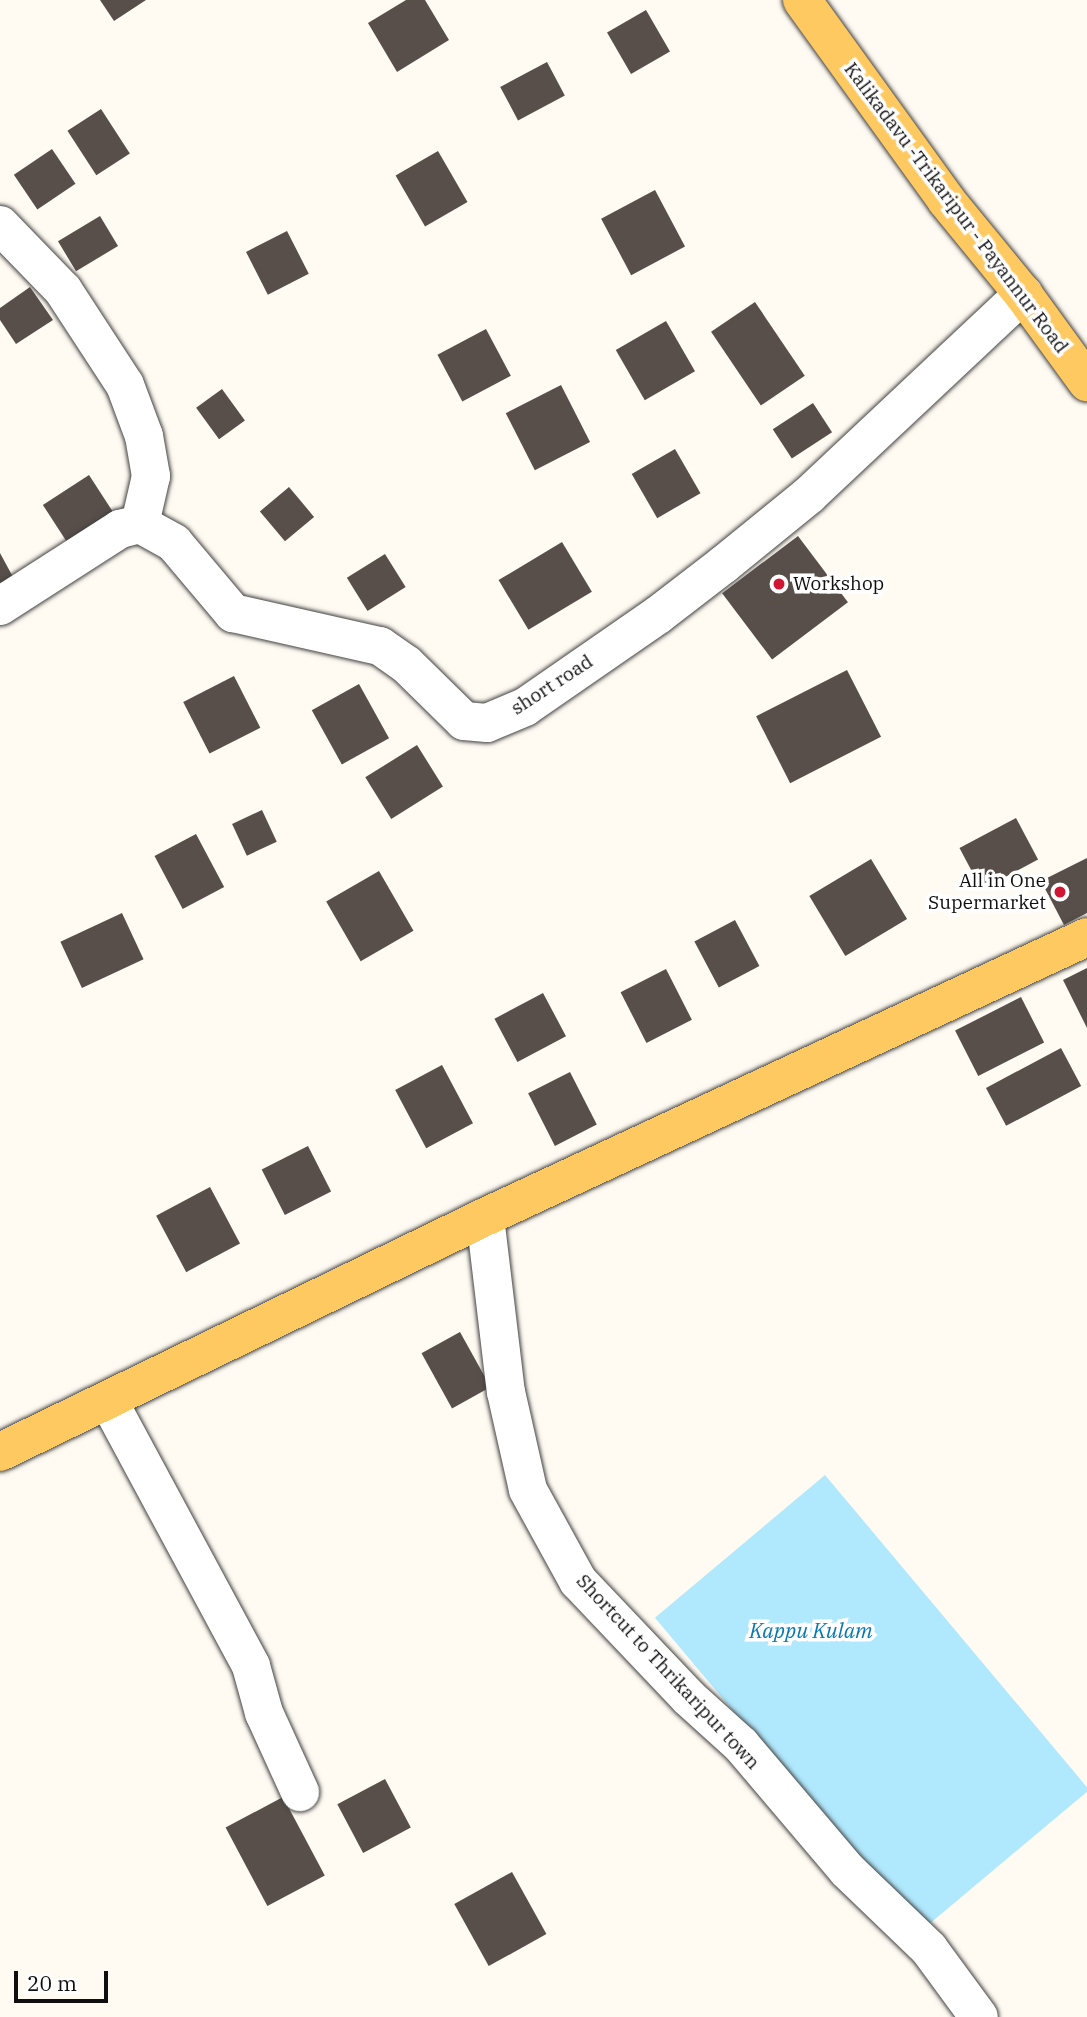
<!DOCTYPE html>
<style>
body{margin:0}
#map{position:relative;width:1087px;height:2017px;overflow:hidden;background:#fffbf2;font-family:"IBM Plex Serif",serif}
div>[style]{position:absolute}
.water>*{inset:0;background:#b0e8fd;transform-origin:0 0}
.building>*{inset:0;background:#594f4a;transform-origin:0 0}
.roads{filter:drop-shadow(0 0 2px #424242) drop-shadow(0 0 2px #424242)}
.minor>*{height:38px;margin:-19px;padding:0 19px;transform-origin:19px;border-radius:19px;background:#fff}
.major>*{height:38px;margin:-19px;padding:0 19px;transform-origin:19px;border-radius:19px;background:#ffc962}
.dots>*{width:19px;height:19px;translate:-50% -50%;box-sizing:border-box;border:4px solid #fff;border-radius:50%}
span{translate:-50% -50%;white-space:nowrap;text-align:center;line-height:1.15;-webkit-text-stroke:7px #fff;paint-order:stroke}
.street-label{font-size:19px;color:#0f0f0f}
.poi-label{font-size:19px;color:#0f0f0f}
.left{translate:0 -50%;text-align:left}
.right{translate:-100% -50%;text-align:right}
.water-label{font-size:21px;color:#0978b1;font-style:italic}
.scale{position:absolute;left:14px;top:1971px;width:94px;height:32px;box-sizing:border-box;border:4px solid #0f0f0f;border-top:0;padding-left:9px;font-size:21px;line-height:24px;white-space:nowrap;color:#0f0f0f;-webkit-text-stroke:5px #fff;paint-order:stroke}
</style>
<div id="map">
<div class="water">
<div style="left:825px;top:1475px;width:411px;height:222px;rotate:50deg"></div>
</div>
<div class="building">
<div style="clip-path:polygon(100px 0,146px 0,114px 21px)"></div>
<div style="clip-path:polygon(406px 0,425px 0,449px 40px,397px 72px,368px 23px)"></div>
<div style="left:646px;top:10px;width:48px;height:45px;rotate:60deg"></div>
<div style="left:547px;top:62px;width:38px;height:53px;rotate:62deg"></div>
<div style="left:101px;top:109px;width:53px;height:40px;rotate:57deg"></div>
<div style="left:52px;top:149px;width:42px;height:46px;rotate:56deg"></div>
<div style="left:438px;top:151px;width:59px;height:49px;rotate:60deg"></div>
<div style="left:655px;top:190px;width:64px;height:61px;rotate:62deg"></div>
<div style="left:100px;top:216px;width:35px;height:49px;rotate:59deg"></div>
<div style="left:287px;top:231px;width:48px;height:46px;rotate:63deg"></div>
<div style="clip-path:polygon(30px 287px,53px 320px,16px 344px,0 320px,0 308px)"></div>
<div style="left:755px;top:302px;width:89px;height:53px;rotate:56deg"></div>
<div style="left:666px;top:321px;width:58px;height:58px;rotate:60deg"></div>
<div style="left:486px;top:329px;width:53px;height:55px;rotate:62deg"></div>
<div style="left:561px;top:385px;width:64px;height:62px;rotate:63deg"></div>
<div style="left:222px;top:389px;width:39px;height:32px;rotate:54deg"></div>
<div style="left:813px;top:403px;width:35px;height:48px;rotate:57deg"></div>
<div style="left:675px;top:449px;width:51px;height:50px;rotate:60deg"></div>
<div style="left:89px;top:475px;width:45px;height:55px;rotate:57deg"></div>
<div style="left:289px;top:487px;width:39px;height:38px;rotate:50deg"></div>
<div style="left:798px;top:536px;width:83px;height:95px;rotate:53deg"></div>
<div style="left:562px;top:542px;width:58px;height:74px;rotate:59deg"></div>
<div style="clip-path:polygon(0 553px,13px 577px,0 583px)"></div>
<div style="left:385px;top:554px;width:39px;height:45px;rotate:58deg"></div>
<div style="left:847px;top:670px;width:75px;height:102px;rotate:63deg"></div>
<div style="left:234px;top:676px;width:58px;height:57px;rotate:63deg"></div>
<div style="left:359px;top:684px;width:62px;height:54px;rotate:61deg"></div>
<div style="left:417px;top:745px;width:49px;height:61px;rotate:58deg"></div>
<div style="left:262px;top:810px;width:35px;height:33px;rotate:65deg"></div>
<div style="left:1016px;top:818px;width:47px;height:64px;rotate:62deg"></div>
<div style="left:196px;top:834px;width:60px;height:47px;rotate:62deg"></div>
<div style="clip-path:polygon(1087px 858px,1087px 913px,1064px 925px,1041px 881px)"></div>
<div style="left:871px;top:859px;width:70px;height:72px;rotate:59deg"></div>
<div style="left:379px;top:871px;width:69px;height:61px;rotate:60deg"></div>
<div style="left:122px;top:913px;width:51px;height:68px;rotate:65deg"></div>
<div style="left:735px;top:920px;width:52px;height:46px;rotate:62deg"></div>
<div style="clip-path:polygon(1087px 968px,1087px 1028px,1063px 980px)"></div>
<div style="left:666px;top:969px;width:57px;height:51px;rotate:63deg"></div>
<div style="left:543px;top:993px;width:49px;height:55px;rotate:62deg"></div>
<div style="left:1021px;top:997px;width:51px;height:74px;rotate:63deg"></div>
<div style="left:1061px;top:1048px;width:43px;height:85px;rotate:62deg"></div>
<div style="left:442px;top:1065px;width:66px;height:53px;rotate:62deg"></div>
<div style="left:570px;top:1072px;width:59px;height:47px;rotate:63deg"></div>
<div style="left:308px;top:1146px;width:51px;height:52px;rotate:63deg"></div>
<div style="left:210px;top:1187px;width:64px;height:61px;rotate:62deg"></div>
<div style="left:460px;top:1332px;width:63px;height:44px;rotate:61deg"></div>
<div style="left:385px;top:1779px;width:55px;height:54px;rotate:62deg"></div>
<div style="left:283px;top:1797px;width:89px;height:65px;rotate:62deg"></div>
<div style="left:512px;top:1872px;width:71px;height:66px;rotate:61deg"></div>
</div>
<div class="roads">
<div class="minor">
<div style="left:0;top:225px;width:91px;rotate:45.9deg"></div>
<div style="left:63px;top:290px;width:113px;rotate:56.9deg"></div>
<div style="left:125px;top:385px;width:54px;rotate:69.6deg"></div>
<div style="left:144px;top:436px;width:41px;rotate:80.1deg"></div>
<div style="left:151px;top:476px;width:49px;rotate:102.9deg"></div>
<div style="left:0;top:606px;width:143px;rotate:-32.7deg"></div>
<div style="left:120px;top:529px;width:21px;rotate:-14deg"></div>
<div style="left:140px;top:524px;width:39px;rotate:29deg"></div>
<div style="left:174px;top:543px;width:92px;rotate:49.9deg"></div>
<div style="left:233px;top:613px;width:151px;rotate:12.7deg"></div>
<div style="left:380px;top:646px;width:32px;rotate:35deg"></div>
<div style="left:406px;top:664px;width:81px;rotate:44.5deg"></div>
<div style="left:464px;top:721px;width:23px;rotate:5deg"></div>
<div style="left:487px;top:723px;width:41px;rotate:-22.8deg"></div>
<div style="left:525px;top:707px;width:162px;rotate:-34.7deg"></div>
<div style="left:658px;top:615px;width:82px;rotate:-37.6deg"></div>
<div style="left:723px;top:565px;width:111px;rotate:-39.1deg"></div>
<div style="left:809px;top:495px;width:294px;rotate:-43.2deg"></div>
<div style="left:485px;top:1217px;width:176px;rotate:83.2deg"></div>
<div style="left:506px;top:1392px;width:100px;rotate:77.3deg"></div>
<div style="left:528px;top:1490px;width:104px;rotate:61.2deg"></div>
<div style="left:578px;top:1581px;width:161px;rotate:46.5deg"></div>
<div style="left:689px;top:1698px;width:70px;rotate:42.1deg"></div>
<div style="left:741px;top:1745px;width:164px;rotate:49.7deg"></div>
<div style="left:847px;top:1870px;width:114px;rotate:43.9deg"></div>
<div style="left:929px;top:1949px;width:84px;rotate:53.7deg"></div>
<div style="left:108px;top:1400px;width:302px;rotate:61.7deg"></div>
<div style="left:251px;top:1666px;width:49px;rotate:74.5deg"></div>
<div style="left:264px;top:1713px;width:87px;rotate:65.5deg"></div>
</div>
<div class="major">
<div style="left:802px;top:0;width:246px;rotate:54.2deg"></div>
<div style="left:946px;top:200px;width:122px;rotate:50.7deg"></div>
<div style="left:1023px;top:294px;width:109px;rotate:54deg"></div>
<div style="left:0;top:1452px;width:539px;rotate:-25.85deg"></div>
<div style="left:485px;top:1217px;width:664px;rotate:-24.94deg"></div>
</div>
</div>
<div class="dots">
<div style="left:779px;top:584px;background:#d01632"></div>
<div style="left:1060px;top:892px;background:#d01632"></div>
</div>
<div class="street-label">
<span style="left:956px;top:208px;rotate:53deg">Kalikadavu -Trikaripur - Payannur Road</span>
<span style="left:552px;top:685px;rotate:-33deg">short road</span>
<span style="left:668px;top:1672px;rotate:47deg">Shortcut to Thrikaripur town</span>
</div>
<div class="poi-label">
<span class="left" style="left:793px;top:584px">Workshop</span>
<span class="right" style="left:1046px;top:892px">All in One<br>Supermarket</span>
</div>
<div class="water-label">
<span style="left:811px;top:1630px">Kappu Kulam</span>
</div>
<div class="scale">20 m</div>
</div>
